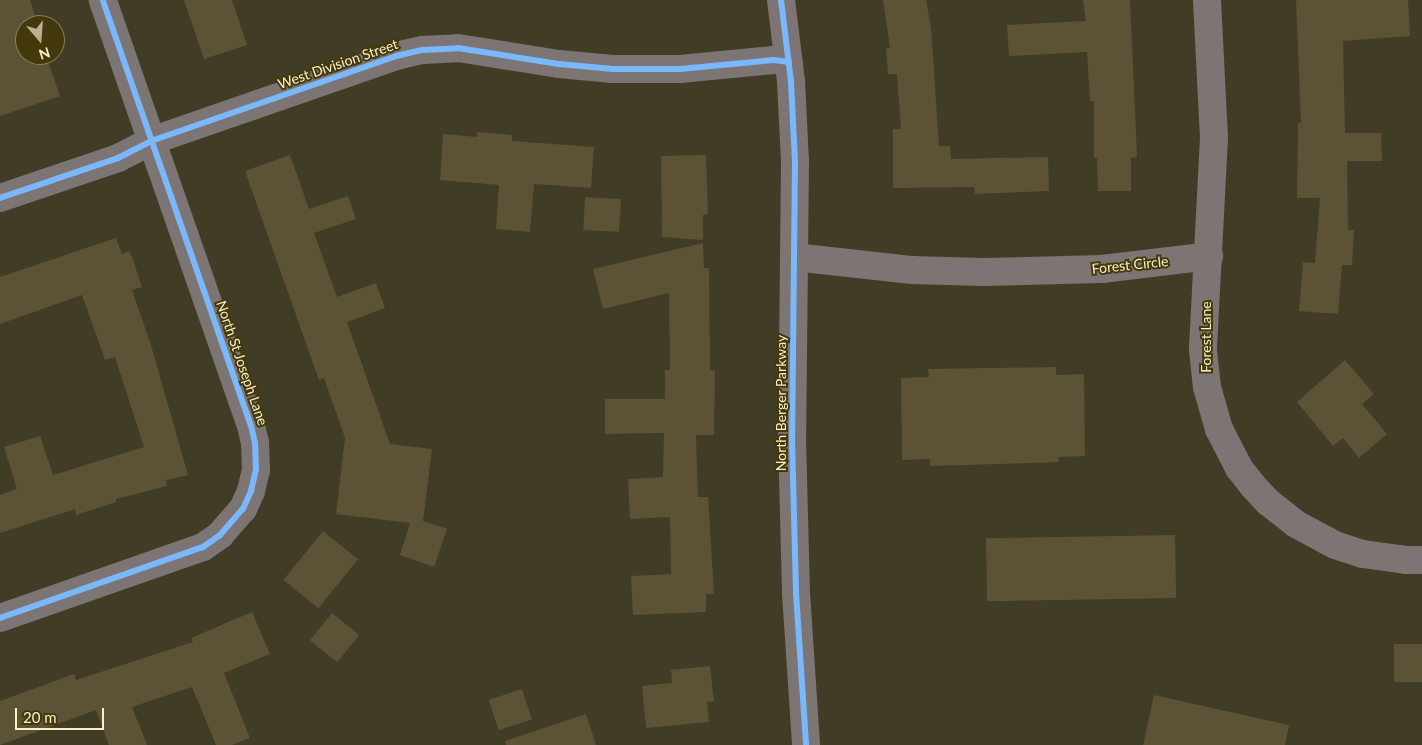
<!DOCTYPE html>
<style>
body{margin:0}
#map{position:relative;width:1422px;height:745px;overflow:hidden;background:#413c25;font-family:Lato,sans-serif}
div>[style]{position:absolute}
.building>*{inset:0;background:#5c5236;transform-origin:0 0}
.street>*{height:28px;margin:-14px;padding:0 14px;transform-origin:14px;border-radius:14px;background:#7d7474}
.cycleway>*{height:6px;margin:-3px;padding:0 3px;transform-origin:3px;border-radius:3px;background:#7ab7fb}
span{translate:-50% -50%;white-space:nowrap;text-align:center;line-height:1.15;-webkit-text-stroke:4px #43390c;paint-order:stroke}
.street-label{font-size:14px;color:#f9f0c8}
.north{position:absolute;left:15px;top:15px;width:50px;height:50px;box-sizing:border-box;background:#43390c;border:1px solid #8c8257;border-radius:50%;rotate:162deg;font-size:14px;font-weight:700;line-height:20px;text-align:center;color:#f9f0c8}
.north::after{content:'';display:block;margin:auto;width:18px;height:22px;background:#b9b18f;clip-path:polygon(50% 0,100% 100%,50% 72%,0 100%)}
.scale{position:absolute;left:15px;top:708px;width:89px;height:22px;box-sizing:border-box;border:2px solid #f9f0c8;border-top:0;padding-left:6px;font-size:15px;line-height:18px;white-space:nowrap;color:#f9f0c8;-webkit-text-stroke:4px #43390c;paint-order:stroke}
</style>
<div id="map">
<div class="building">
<div style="clip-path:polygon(0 0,30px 0,38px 25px,25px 25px,25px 55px,46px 55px,60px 96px,0 116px)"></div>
<div style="clip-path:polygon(184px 0,232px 0,247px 45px,204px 59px)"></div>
<div style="clip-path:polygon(883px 0,926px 0,931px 28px,939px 146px,950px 146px,951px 159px,1048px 157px,1049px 191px,975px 194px,974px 187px,893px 188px,893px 129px,901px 129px,897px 74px,888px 74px,886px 48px,890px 48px)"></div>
<div style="clip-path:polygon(1083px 0,1130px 0,1137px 157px,1131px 158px,1131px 191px,1098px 191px,1097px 158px,1094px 158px,1094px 101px,1090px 101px,1087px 52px,1009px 56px,1007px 25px,1086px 21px)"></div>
<div style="clip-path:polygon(1296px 0,1408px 0,1410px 36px,1343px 41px,1345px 133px,1381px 133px,1382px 161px,1347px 161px,1348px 230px,1354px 230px,1352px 265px,1342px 265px,1338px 314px,1299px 311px,1303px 262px,1315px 263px,1320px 198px,1297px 198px,1298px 123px,1301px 123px)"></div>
<div style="clip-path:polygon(477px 132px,512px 135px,512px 141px,594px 147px,591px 188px,534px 184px,530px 232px,496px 229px,499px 185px,440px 180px,443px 134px,477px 137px)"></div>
<div style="clip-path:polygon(290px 155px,309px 209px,348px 196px,356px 219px,314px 233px,337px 297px,376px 283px,385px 308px,347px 322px,390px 444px,432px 449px,423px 521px,447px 529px,434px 567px,400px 555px,410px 523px,336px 514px,345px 438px,324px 378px,319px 380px,245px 171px)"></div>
<div style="clip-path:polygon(706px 155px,708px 214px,703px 215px,703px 240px,662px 237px,661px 156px)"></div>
<div style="left:585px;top:197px;width:36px;height:33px;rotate:3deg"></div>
<div style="clip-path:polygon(116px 238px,122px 254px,130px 251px,142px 287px,132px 290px,151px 345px,188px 475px,166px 480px,167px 486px,116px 499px,116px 502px,76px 515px,75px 509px,0 533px,0 495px,17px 489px,4px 447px,40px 436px,53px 475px,144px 447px,115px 357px,105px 360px,82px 295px,0 324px,0 277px)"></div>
<div style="clip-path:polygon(703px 243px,704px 268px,709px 268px,710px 370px,715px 371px,714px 435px,696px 435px,698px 497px,708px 497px,714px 594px,706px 594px,706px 612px,633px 615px,631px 576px,671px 574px,670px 517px,630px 519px,628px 479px,663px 477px,664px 433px,605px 434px,605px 399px,665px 399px,665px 370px,670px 370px,669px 293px,603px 309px,593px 269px)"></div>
<div style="clip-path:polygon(1345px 360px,1374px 394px,1362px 404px,1387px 434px,1359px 458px,1343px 438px,1333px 446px,1297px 402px)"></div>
<div style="clip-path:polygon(1056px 367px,1056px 375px,1084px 374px,1085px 456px,1058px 457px,1059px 462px,999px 464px,930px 466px,930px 459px,902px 460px,901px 378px,929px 377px,928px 369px)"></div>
<div style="left:323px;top:531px;width:45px;height:63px;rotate:39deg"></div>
<div style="left:1175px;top:535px;width:63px;height:189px;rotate:89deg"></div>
<div style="clip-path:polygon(252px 612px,270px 654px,224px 673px,250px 738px,232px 745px,216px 745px,192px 687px,132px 707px,147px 745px,109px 745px,96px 710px,0 745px,0 701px,74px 674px,76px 680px,193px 642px,191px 638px)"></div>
<div style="left:332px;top:613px;width:35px;height:35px;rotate:39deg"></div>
<div style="left:1422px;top:644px;width:38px;height:28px;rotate:90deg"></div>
<div style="clip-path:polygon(710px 666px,714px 701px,707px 702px,709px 722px,646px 728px,642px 686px,672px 683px,671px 670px)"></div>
<div style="left:522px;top:689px;width:32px;height:35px;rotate:72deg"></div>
<div style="clip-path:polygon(1154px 695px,1289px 725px,1285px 745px,1143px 745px)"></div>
<div style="clip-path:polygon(586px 714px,596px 745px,506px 745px,505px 741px)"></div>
</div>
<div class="street">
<div style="left:781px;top:0;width:83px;rotate:83deg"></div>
<div style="left:791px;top:82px;width:80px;rotate:87.1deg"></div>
<div style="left:795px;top:162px;width:277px;rotate:90.6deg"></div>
<div style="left:792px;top:439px;width:154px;rotate:88.5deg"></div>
<div style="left:796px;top:593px;width:152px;rotate:86.2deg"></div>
<div style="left:1207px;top:0;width:138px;rotate:87.1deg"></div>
<div style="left:1214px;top:138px;width:212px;rotate:93deg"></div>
<div style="left:1203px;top:350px;width:37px;rotate:84deg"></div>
<div style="left:1207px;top:387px;width:44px;rotate:74.1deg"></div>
<div style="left:1219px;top:429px;width:44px;rotate:62.9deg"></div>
<div style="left:1239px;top:468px;width:23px;rotate:52deg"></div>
<div style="left:1253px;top:486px;width:22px;rotate:47deg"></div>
<div style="left:1268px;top:502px;width:36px;rotate:38deg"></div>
<div style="left:1296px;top:524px;width:44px;rotate:28.3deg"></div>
<div style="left:1335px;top:545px;width:29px;rotate:18deg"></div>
<div style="left:1363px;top:554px;width:43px;rotate:7.9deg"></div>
<div style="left:1406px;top:560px;width:16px"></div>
<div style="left:0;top:198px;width:125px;rotate:-18.7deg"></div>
<div style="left:118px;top:158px;width:37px;rotate:-27deg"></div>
<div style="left:151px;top:141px;width:259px;rotate:-19.1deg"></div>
<div style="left:396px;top:56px;width:28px;rotate:-13deg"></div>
<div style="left:423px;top:50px;width:35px;rotate:-3deg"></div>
<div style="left:458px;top:48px;width:102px;rotate:9deg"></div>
<div style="left:559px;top:64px;width:54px;rotate:5.3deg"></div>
<div style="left:613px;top:69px;width:67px"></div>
<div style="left:680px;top:69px;width:94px;rotate:-5.5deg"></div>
<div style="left:774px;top:60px;width:15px;rotate:8deg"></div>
<div style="left:794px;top:257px;width:119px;rotate:6.3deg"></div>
<div style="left:912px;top:270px;width:71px;rotate:1.6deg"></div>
<div style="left:983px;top:272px;width:119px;rotate:-1.4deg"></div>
<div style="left:1102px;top:269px;width:108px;rotate:-6.9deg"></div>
<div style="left:0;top:618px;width:215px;rotate:-19.3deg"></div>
<div style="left:203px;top:547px;width:21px;rotate:-35deg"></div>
<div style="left:220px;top:535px;width:35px;rotate:-49deg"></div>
<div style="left:243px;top:509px;width:20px;rotate:-66deg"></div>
<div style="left:251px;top:491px;width:22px;rotate:-77deg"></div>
<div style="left:256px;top:470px;width:27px;rotate:-92deg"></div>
<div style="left:255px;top:443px;width:17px;rotate:-103deg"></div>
<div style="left:251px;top:426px;width:451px;rotate:-109.2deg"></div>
</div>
<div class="cycleway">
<div style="left:781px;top:0;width:83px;rotate:83deg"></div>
<div style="left:791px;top:82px;width:80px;rotate:87.1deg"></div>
<div style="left:795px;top:162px;width:277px;rotate:90.6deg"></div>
<div style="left:792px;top:439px;width:154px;rotate:88.5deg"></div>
<div style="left:796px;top:593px;width:152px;rotate:86.2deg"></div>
<div style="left:0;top:198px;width:125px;rotate:-18.7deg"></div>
<div style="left:118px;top:158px;width:37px;rotate:-27deg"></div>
<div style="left:151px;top:141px;width:259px;rotate:-19.1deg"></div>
<div style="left:396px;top:56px;width:28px;rotate:-13deg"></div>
<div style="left:423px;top:50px;width:35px;rotate:-3deg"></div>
<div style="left:458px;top:48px;width:102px;rotate:9deg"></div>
<div style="left:559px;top:64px;width:54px;rotate:5.3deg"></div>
<div style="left:613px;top:69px;width:67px"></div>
<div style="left:680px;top:69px;width:94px;rotate:-5.5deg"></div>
<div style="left:774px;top:60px;width:15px;rotate:8deg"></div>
<div style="left:0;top:618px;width:215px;rotate:-19.3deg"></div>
<div style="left:203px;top:547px;width:21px;rotate:-35deg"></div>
<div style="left:220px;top:535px;width:35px;rotate:-49deg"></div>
<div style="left:243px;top:509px;width:20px;rotate:-66deg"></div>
<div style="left:251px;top:491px;width:22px;rotate:-77deg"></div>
<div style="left:256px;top:470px;width:27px;rotate:-92deg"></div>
<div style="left:255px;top:443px;width:17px;rotate:-103deg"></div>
<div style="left:251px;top:426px;width:451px;rotate:-109.2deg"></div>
</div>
<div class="street-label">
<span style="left:338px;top:64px;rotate:-19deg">West Division Street</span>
<span style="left:1130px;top:265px;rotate:-6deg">Forest Circle</span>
<span style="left:1206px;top:337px;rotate:-90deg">Forest Lane</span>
<span style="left:242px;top:363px;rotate:71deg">North St Joseph Lane</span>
<span style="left:781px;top:403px;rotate:-90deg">North Berger Parkway</span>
</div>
<div class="north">N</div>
<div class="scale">20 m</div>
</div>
